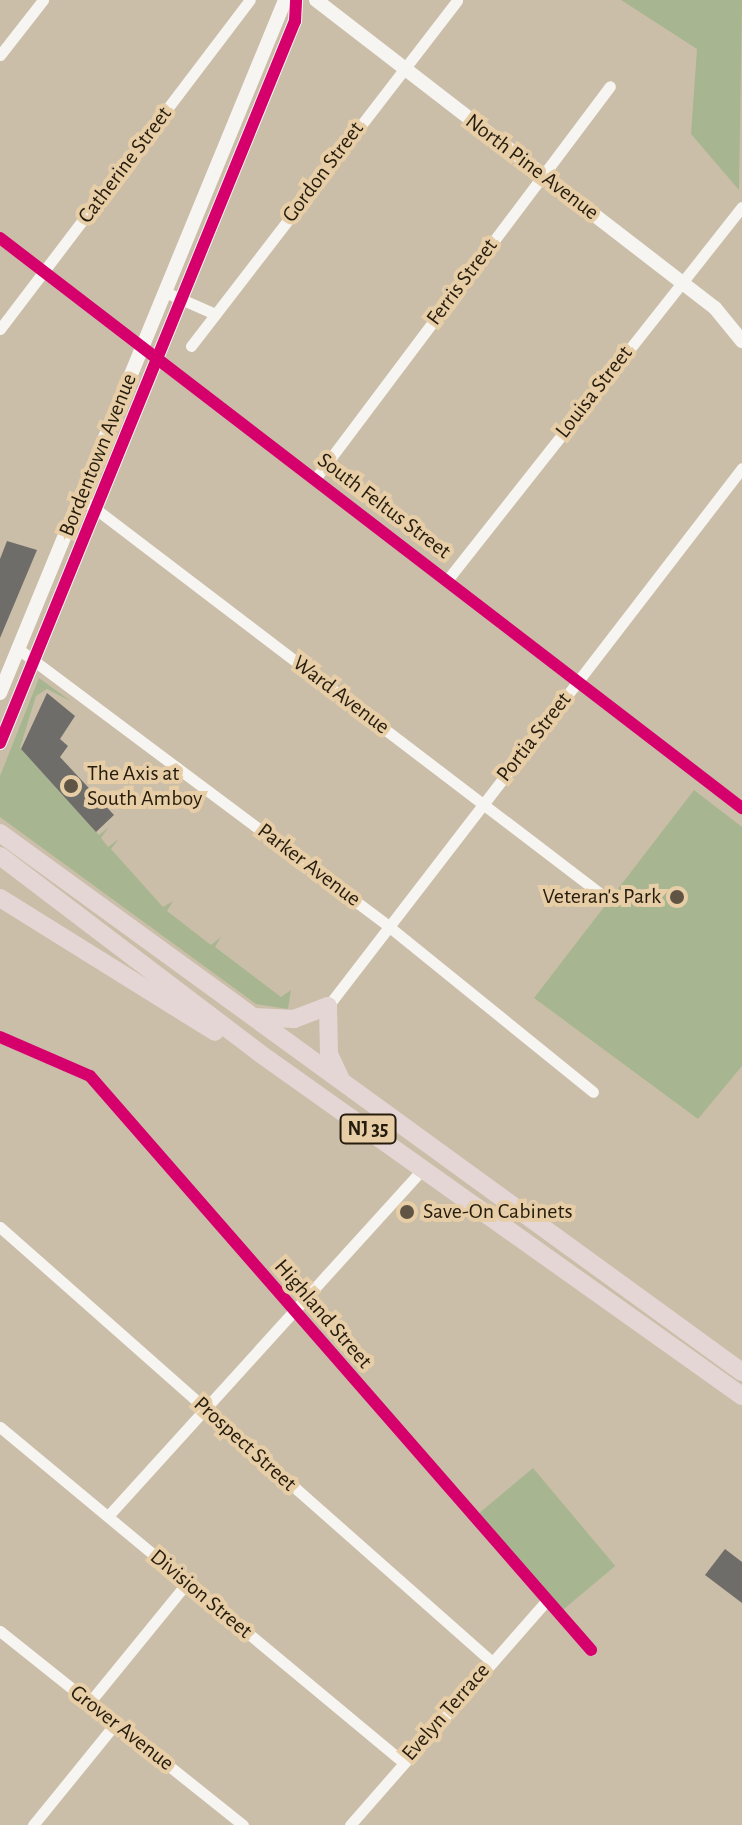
<!DOCTYPE html>
<style>
body{margin:0}
#map{position:relative;width:742px;height:1825px;overflow:hidden;background:#cbbea9;font-family:"Alegreya Sans",sans-serif}
div>[style]{position:absolute}
.green>*{inset:0;background:#a7b691;transform-origin:0 0}
.building>*{inset:0;background:#6f6d69}
.minor>*{height:11px;margin:-5.5px;padding:0 5.5px;transform-origin:5.5px;border-radius:5.5px;background:#f7f5f2}
.tertiary>*{height:14px;margin:-7px;padding:0 7px;transform-origin:7px;border-radius:7px;background:#f7f5f2}
.trunk>*{height:18px;margin:-9px;padding:0 9px;transform-origin:9px;border-radius:9px;background:#e4d6d4}
.cycleway>*{height:12px;margin:-6px;padding:0 6px;transform-origin:6px;border-radius:6px;background:#d6006c}
.dots>*{width:22px;height:22px;translate:-50% -50%;box-sizing:border-box;border:4px solid #e7cea7;border-radius:50%}
span{translate:-50% -50%;white-space:nowrap;text-align:center;line-height:1.15;-webkit-text-stroke:8px #e7cea7;paint-order:stroke}
.shield-label span{padding:2px 6px;background:#e7cea7;border:2px solid;border-radius:6px;-webkit-text-stroke-width:0}
.shield-label{font-size:20px;color:#261c0d;font-weight:700}
.street-label{font-size:22px;color:#261c0d}
.poi-label{font-size:22px;color:#261c0d}
.left{translate:0 -50%;text-align:left}
.right{translate:-100% -50%;text-align:right}
</style>
<div id="map">
<div class="green">
<div style="clip-path:polygon(621px 0,742px 0,739px 190px,691px 134px,697px 49px)"></div>
<div style="clip-path:polygon(39px 678px,72px 702px,47px 689px,36px 696px,20px 748px,99px 835px,109px 827px,101px 838px,108px 847px,119px 839px,111px 849px,163px 907px,173px 901px,167px 911px,211px 945px,221px 937px,215px 947px,281px 997px,291px 990px,288px 1009px,256px 1004px,0 817px,0 776px)"></div>
<div style="clip-path:polygon(694px 790px,742px 827px,742px 1066px,698px 1119px,534px 998px)"></div>
<div style="left:533px;top:1468px;width:128px;height:74px;rotate:50deg"></div>
</div>
<div class="building">
<div style="clip-path:polygon(7px 541px,37px 550px,0 638px,0 559px)"></div>
<div style="clip-path:polygon(47px 693px,75px 716px,60px 739px,68px 746px,60px 757px,114px 815px,96px 832px,21px 749px)"></div>
<div style="clip-path:polygon(725px 1549px,742px 1562px,742px 1603px,705px 1575px)"></div>
</div>
<div class="minor">
<div style="left:0;top:55px;width:70px;rotate:-52deg"></div>
<div style="left:0;top:238px;width:936px;rotate:37.53deg"></div>
<div style="left:165px;top:292px;width:55px;rotate:23.7deg"></div>
<div style="left:0;top:329px;width:413px;rotate:-52.8deg"></div>
<div style="left:191px;top:346px;width:436px;rotate:-52.4deg"></div>
<div style="left:315px;top:479px;width:491px;rotate:-53.1deg"></div>
<div style="left:80px;top:497px;width:655px;rotate:37.31deg"></div>
<div style="left:448px;top:579px;width:474px;rotate:-51.7deg"></div>
<div style="left:17px;top:648px;width:462px;rotate:36.8deg"></div>
<div style="left:387px;top:925px;width:265px;rotate:39deg"></div>
<div style="left:328px;top:1006px;width:679px;rotate:-52.42deg"></div>
<div style="left:0;top:1037px;width:98px;rotate:23.4deg"></div>
<div style="left:90px;top:1076px;width:762px;rotate:48.88deg"></div>
<div style="left:0;top:1227px;width:655px;rotate:41.47deg"></div>
<div style="left:0;top:1427px;width:524px;rotate:39.74deg"></div>
<div style="left:108px;top:1516px;width:470px;rotate:-47.8deg"></div>
<div style="left:0;top:1631px;width:311px;rotate:38.6deg"></div>
<div style="left:89px;top:1703px;width:155px;rotate:-50.8deg"></div>
<div style="left:33px;top:1825px;width:132px;rotate:-50.9deg"></div>
<div style="left:350px;top:1825px;width:296px;rotate:-48.8deg"></div>
</div>
<div class="tertiary">
<div style="left:316px;top:0;width:504px;rotate:37.67deg"></div>
<div style="left:715px;top:308px;width:43px;rotate:50.7deg"></div>
<div style="left:0;top:693px;width:749px;rotate:-67.64deg"></div>
<div style="left:0;top:743px;width:780px;rotate:-67.78deg"></div>
<div style="left:295px;top:21px;width:21px;rotate:-87deg"></div>
</div>
<div class="trunk">
<div style="left:0;top:833px;width:917px;rotate:36deg"></div>
<div style="left:0;top:856px;width:324px;rotate:37.2deg"></div>
<div style="left:258px;top:1052px;width:594px;rotate:35.4deg"></div>
<div style="left:0;top:898px;width:253px;rotate:31.9deg"></div>
<div style="left:328px;top:1006px;width:48px;rotate:88.8deg"></div>
<div style="left:329px;top:1054px;width:29px;rotate:65deg"></div>
<div style="left:254px;top:1017px;width:40px;rotate:2.9deg"></div>
<div style="left:294px;top:1019px;width:36px;rotate:-21deg"></div>
</div>
<div class="cycleway">
<div style="left:0;top:238px;width:936px;rotate:37.53deg"></div>
<div style="left:0;top:743px;width:780px;rotate:-67.78deg"></div>
<div style="left:295px;top:21px;width:21px;rotate:-87deg"></div>
<div style="left:0;top:1037px;width:98px;rotate:23.4deg"></div>
<div style="left:90px;top:1076px;width:762px;rotate:48.88deg"></div>
</div>
<div class="dots">
<div style="left:71px;top:786px;background:#605544"></div>
<div style="left:677px;top:897px;background:#605544"></div>
<div style="left:407px;top:1212px;background:#605544"></div>
</div>
<div class="shield-label">
<span style="left:368px;top:1129px">NJ 35</span>
</div>
<div class="street-label">
<span style="left:125px;top:165px;rotate:-53deg">Catherine Street</span>
<span style="left:532px;top:167px;rotate:37deg">North Pine Avenue</span>
<span style="left:323px;top:172px;rotate:-53deg">Gordon Street</span>
<span style="left:462px;top:282px;rotate:-53deg">Ferris Street</span>
<span style="left:594px;top:392px;rotate:-52deg">Louisa Street</span>
<span style="left:98px;top:455px;rotate:-68deg">Bordentown Avenue</span>
<span style="left:384px;top:506px;rotate:37deg">South Feltus Street</span>
<span style="left:341px;top:695px;rotate:37deg">Ward Avenue</span>
<span style="left:534px;top:737px;rotate:-52deg">Portia Street</span>
<span style="left:309px;top:865px;rotate:37deg">Parker Avenue</span>
<span style="left:323px;top:1314px;rotate:49deg">Highland Street</span>
<span style="left:245px;top:1444px;rotate:42deg">Prospect Street</span>
<span style="left:201px;top:1594px;rotate:40deg">Division Street</span>
<span style="left:446px;top:1712px;rotate:-49deg">Evelyn Terrace</span>
<span style="left:122px;top:1728px;rotate:38deg">Grover Avenue</span>
</div>
<div class="poi-label">
<span class="left" style="left:87px;top:786px">The Axis at<br>South Amboy</span>
<span class="right" style="left:661px;top:897px">Veteran's Park</span>
<span class="left" style="left:423px;top:1212px">Save-On Cabinets</span>
</div>
</div>
